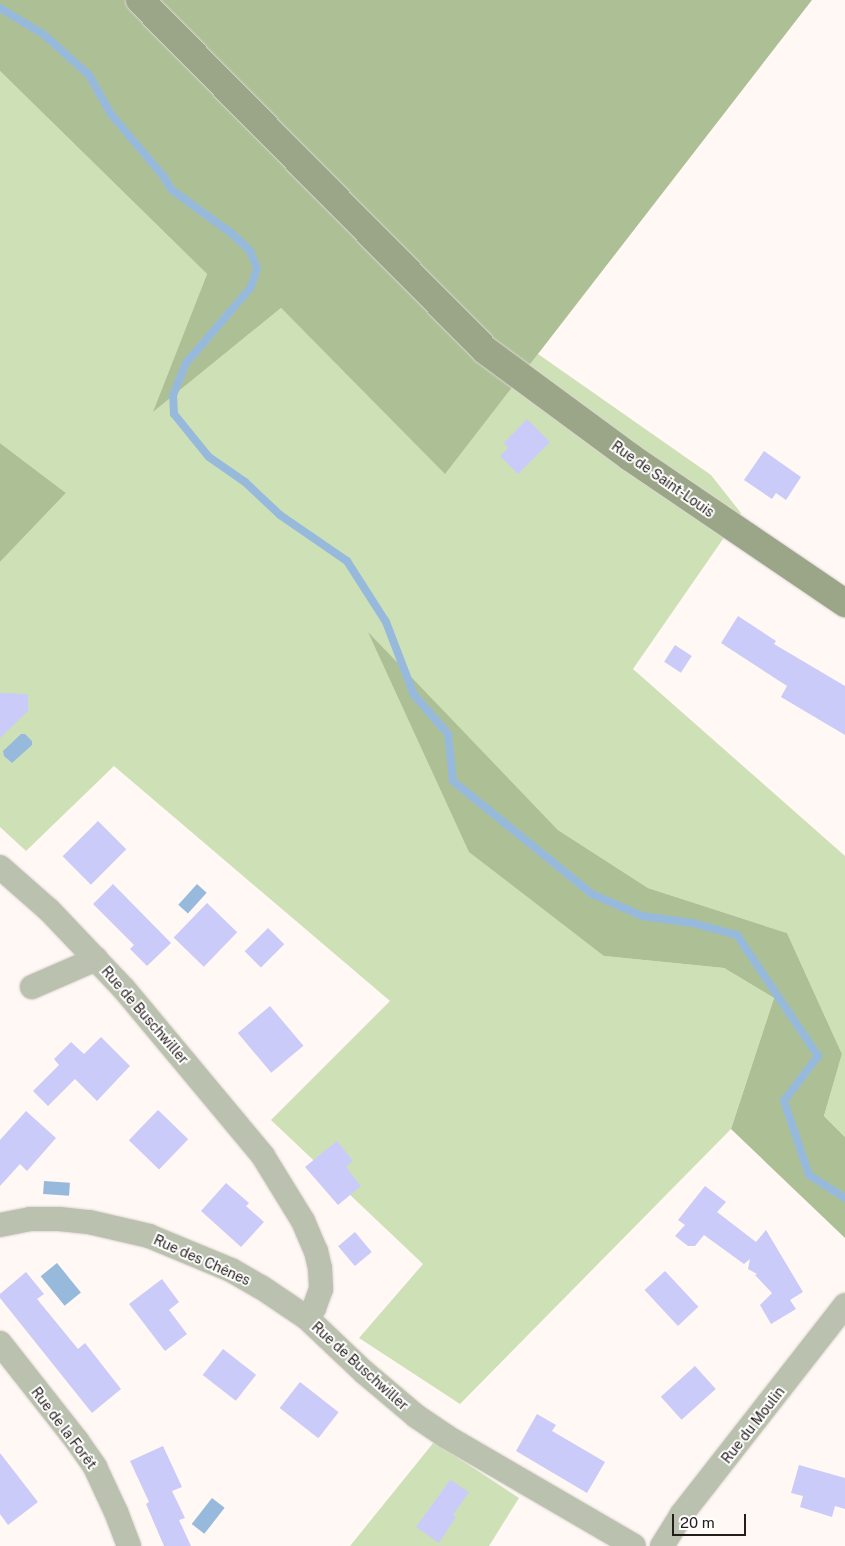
<!DOCTYPE html>
<meta charset="utf-8">
<style>
body{margin:0}
#map{position:relative;width:845px;height:1546px;overflow:hidden;background:#fff8f5;font-family:"Public Sans",sans-serif}
div>[style]{position:absolute}
.green>*{inset:0;background:#cee1b6}
.forest>*{inset:0;background:#adc095}
.water>*{inset:0;background:#97badc;transform-origin:0 0}
.stream>*{height:8px;margin:-4px;padding:0 4px;transform-origin:4px;border-radius:4px;background:#97badc}
.building>*{inset:0;background:#cacbf8;transform-origin:0 0}
.roads{filter:drop-shadow(0 0 1px #dcd5d2) drop-shadow(0 0 1px #dcd5d2)}
.street>*{height:24px;margin:-12px;padding:0 12px;transform-origin:12px;border-radius:12px;background:#bac1ae}
.secondary>*{height:28px;margin:-14px;padding:0 14px;transform-origin:14px;border-radius:14px;background:#9ba588}
span{translate:-50% -50%;white-space:nowrap;text-align:center;line-height:1.15;-webkit-text-stroke:4px #fff;paint-order:stroke}
.street-label{font-size:14px;color:#241e1b}
.scale{position:absolute;left:672px;top:1514px;width:74px;height:22px;box-sizing:border-box;border:2px solid #241e1b;border-top:0;padding-left:6px;font-size:15px;line-height:18px;white-space:nowrap;color:#241e1b;-webkit-text-stroke:4px #fff;paint-order:stroke}
</style>
<div id="map">
<div class="green">
<div style="clip-path:polygon(0 71px,207px 274px,154px 411px,281px 308px,445px 473px,538px 354px,711px 475px,741px 513px,633px 669px,845px 856px,845px 1137px,824px 1116px,842px 1054px,787px 933px,648px 888px,558px 830px,369px 634px,604px 956px,724px 968px,774px 998px,731px 1129px,460px 1404px,359px 1338px,423px 1264px,271px 1120px,390px 1001px,114px 766px,26px 851px,0 827px,0 562px,66px 493px,0 443px)"></div>
<div style="clip-path:polygon(434px 1442px,519px 1498px,489px 1546px,350px 1546px)"></div>
</div>
<div class="forest">
<div style="clip-path:polygon(0 0,812px 0,445px 474px,281px 308px,153px 412px,207px 274px,0 71px)"></div>
<div style="clip-path:polygon(0 443px,66px 493px,0 562px)"></div>
<div style="clip-path:polygon(368px 632px,558px 830px,648px 888px,787px 933px,842px 1054px,824px 1116px,845px 1137px,845px 1238px,731px 1129px,774px 998px,724px 968px,604px 956px,469px 852px)"></div>
</div>
<div class="water">
<div style="clip-path:polygon(21px 734px,25px 734px,32px 741px,32px 745px,12px 763px,4px 756px,3px 751px)"></div>
<div style="left:197px;top:884px;width:13px;height:28px;rotate:42deg"></div>
<div style="left:44px;top:1181px;width:26px;height:13px;rotate:4deg"></div>
<div style="left:57px;top:1263px;width:38px;height:21px;rotate:51deg"></div>
<div style="left:212px;top:1498px;width:16px;height:33px;rotate:38deg"></div>
</div>
<div class="stream">
<div style="left:0;top:8px;width:50px;rotate:31.2deg"></div>
<div style="left:43px;top:34px;width:62px;rotate:41.7deg"></div>
<div style="left:89px;top:75px;width:45px;rotate:60.6deg"></div>
<div style="left:111px;top:114px;width:81px;rotate:50deg"></div>
<div style="left:163px;top:176px;width:17px;rotate:57deg"></div>
<div style="left:172px;top:190px;width:73px;rotate:36.1deg"></div>
<div style="left:231px;top:233px;width:26px;rotate:43deg"></div>
<div style="left:250px;top:251px;width:18px;rotate:68deg"></div>
<div style="left:257px;top:268px;width:20px;rotate:108deg"></div>
<div style="left:251px;top:287px;width:100px;rotate:130.5deg"></div>
<div style="left:186px;top:363px;width:35px;rotate:112deg"></div>
<div style="left:173px;top:395px;width:19px;rotate:87deg"></div>
<div style="left:174px;top:414px;width:55px;rotate:50.9deg"></div>
<div style="left:209px;top:457px;width:44px;rotate:34.8deg"></div>
<div style="left:245px;top:482px;width:48px;rotate:43.3deg"></div>
<div style="left:280px;top:515px;width:81px;rotate:34.5deg"></div>
<div style="left:347px;top:561px;width:72px;rotate:57.4deg"></div>
<div style="left:386px;top:622px;width:78px;rotate:69deg"></div>
<div style="left:414px;top:695px;width:52px;rotate:48.9deg"></div>
<div style="left:448px;top:734px;width:47px;rotate:83.9deg"></div>
<div style="left:453px;top:781px;width:179px;rotate:39.1deg"></div>
<div style="left:592px;top:894px;width:55px;rotate:23.7deg"></div>
<div style="left:642px;top:916px;width:51px;rotate:7.8deg"></div>
<div style="left:693px;top:923px;width:46px;rotate:15.3deg"></div>
<div style="left:737px;top:935px;width:146px;rotate:56.2deg"></div>
<div style="left:818px;top:1056px;width:56px;rotate:127.1deg"></div>
<div style="left:784px;top:1101px;width:78px;rotate:71.3deg"></div>
<div style="left:809px;top:1175px;width:43px;rotate:32.6deg"></div>
</div>
<div class="building">
<div style="clip-path:polygon(527px 419px,550px 442px,518px 474px,500px 456px,508px 448px,504px 443px)"></div>
<div style="clip-path:polygon(764px 451px,801px 477px,786px 500px,776px 493px,772px 499px,744px 480px)"></div>
<div style="clip-path:polygon(738px 616px,776px 641px,774px 644px,845px 686px,845px 735px,781px 697px,787px 686px,721px 643px)"></div>
<div style="left:675px;top:645px;width:20px;height:20px;rotate:33deg"></div>
<div style="clip-path:polygon(0 693px,28px 694px,28px 711px,0 738px)"></div>
<div style="left:98px;top:821px;width:40px;height:50px;rotate:45deg"></div>
<div style="clip-path:polygon(113px 884px,171px 943px,147px 966px,130px 949px,134px 945px,93px 904px)"></div>
<div style="left:207px;top:903px;width:42px;height:48px;rotate:44deg"></div>
<div style="left:268px;top:928px;width:23px;height:33px;rotate:45deg"></div>
<div style="left:270px;top:1006px;width:52px;height:42px;rotate:50deg"></div>
<div style="clip-path:polygon(101px 1037px,130px 1066px,97px 1101px,75px 1079px,48px 1106px,33px 1091px,59px 1065px,54px 1059px,71px 1042px,84px 1054px)"></div>
<div style="left:158px;top:1110px;width:42px;height:42px;rotate:44deg"></div>
<div style="clip-path:polygon(26px 1111px,56px 1138px,27px 1171px,20px 1164px,0 1186px,0 1140px)"></div>
<div style="clip-path:polygon(337px 1141px,353px 1161px,346px 1167px,361px 1186px,338px 1205px,305px 1167px)"></div>
<div style="clip-path:polygon(226px 1183px,249px 1203px,246px 1206px,264px 1222px,241px 1247px,201px 1211px)"></div>
<div style="clip-path:polygon(705px 1186px,726px 1202px,717px 1212px,756px 1242px,766px 1230px,803px 1292px,790px 1300px,796px 1309px,771px 1324px,760px 1305px,772px 1293px,755px 1275px,757px 1274px,748px 1269px,750px 1259px,744px 1264px,704px 1235px,695px 1246px,688px 1246px,675px 1236px,685px 1225px,678px 1220px)"></div>
<div style="left:355px;top:1232px;width:26px;height:22px;rotate:50deg"></div>
<div style="left:665px;top:1271px;width:49px;height:28px;rotate:47deg"></div>
<div style="clip-path:polygon(26px 1272px,44px 1294px,37px 1299px,78px 1349px,85px 1343px,121px 1389px,92px 1413px,0 1298px,0 1294px)"></div>
<div style="clip-path:polygon(162px 1279px,179px 1302px,169px 1310px,187px 1334px,165px 1351px,129px 1304px)"></div>
<div style="left:223px;top:1349px;width:42px;height:33px;rotate:38deg"></div>
<div style="left:695px;top:1366px;width:31px;height:46px;rotate:48deg"></div>
<div style="left:300px;top:1382px;width:49px;height:33px;rotate:38deg"></div>
<div style="clip-path:polygon(537px 1414px,556px 1425px,552px 1431px,605px 1462px,587px 1493px,516px 1451px)"></div>
<div style="clip-path:polygon(163px 1446px,182px 1487px,172px 1491px,185px 1518px,179px 1520px,191px 1546px,164px 1546px,146px 1504px,149px 1502px,130px 1461px)"></div>
<div style="clip-path:polygon(0 1453px,38px 1502px,8px 1525px,0 1514px)"></div>
<div style="clip-path:polygon(799px 1465px,845px 1478px,845px 1509px,835px 1506px,832px 1517px,800px 1507px,803px 1496px,791px 1493px)"></div>
<div style="clip-path:polygon(450px 1480px,469px 1492px,453px 1515px,456px 1517px,439px 1543px,416px 1527px)"></div>
</div>
<div class="roads">
<div class="street">
<div style="left:0;top:867px;width:65px;rotate:41.3deg"></div>
<div style="left:49px;top:910px;width:109px;rotate:46.5deg"></div>
<div style="left:124px;top:989px;width:217px;rotate:50.2deg"></div>
<div style="left:263px;top:1156px;width:76px;rotate:58.4deg"></div>
<div style="left:303px;top:1221px;width:33px;rotate:67deg"></div>
<div style="left:316px;top:1251px;width:17px;rotate:77deg"></div>
<div style="left:320px;top:1268px;width:21px;rotate:87deg"></div>
<div style="left:321px;top:1289px;width:20px;rotate:110deg"></div>
<div style="left:314px;top:1308px;width:12px;rotate:125deg"></div>
<div style="left:307px;top:1318px;width:79px;rotate:43.5deg"></div>
<div style="left:364px;top:1372px;width:68px;rotate:40.2deg"></div>
<div style="left:416px;top:1416px;width:37px;rotate:34deg"></div>
<div style="left:447px;top:1437px;width:216px;rotate:30.2deg"></div>
<div style="left:32px;top:987px;width:70px;rotate:-23.6deg"></div>
<div style="left:0;top:1225px;width:31px;rotate:-11deg"></div>
<div style="left:30px;top:1219px;width:29px"></div>
<div style="left:59px;top:1219px;width:30px;rotate:6deg"></div>
<div style="left:89px;top:1222px;width:62px;rotate:13.1deg"></div>
<div style="left:149px;top:1236px;width:89px;rotate:22.5deg"></div>
<div style="left:231px;top:1270px;width:34px;rotate:30deg"></div>
<div style="left:261px;top:1287px;width:55px;rotate:34deg"></div>
<div style="left:0;top:1343px;width:125px;rotate:51.8deg"></div>
<div style="left:77px;top:1441px;width:32px;rotate:55deg"></div>
<div style="left:95px;top:1467px;width:50px;rotate:65deg"></div>
<div style="left:116px;top:1512px;width:36px;rotate:69deg"></div>
<div style="left:662px;top:1546px;width:38px;rotate:-58deg"></div>
<div style="left:682px;top:1514px;width:265px;rotate:-52deg"></div>
</div>
<div class="secondary">
<div style="left:140px;top:0;width:491px;rotate:45.4deg"></div>
<div style="left:485px;top:350px;width:180px;rotate:36.4deg"></div>
<div style="left:630px;top:457px;width:260px;rotate:34.2deg"></div>
</div>
</div>
<div class="street-label">
<span style="left:663px;top:479px;rotate:35deg">Rue de Saint-Louis</span>
<span style="left:145px;top:1015px;rotate:49deg">Rue de Buschwiller</span>
<span style="left:202px;top:1260px;rotate:24deg">Rue des Chênes</span>
<span style="left:360px;top:1366px;rotate:42deg">Rue de Buschwiller</span>
<span style="left:753px;top:1425px;rotate:-52deg">Rue du Moulin</span>
<span style="left:64px;top:1428px;rotate:53deg">Rue de la Forêt</span>
</div>
<div class="scale">20 m</div>
</div>
